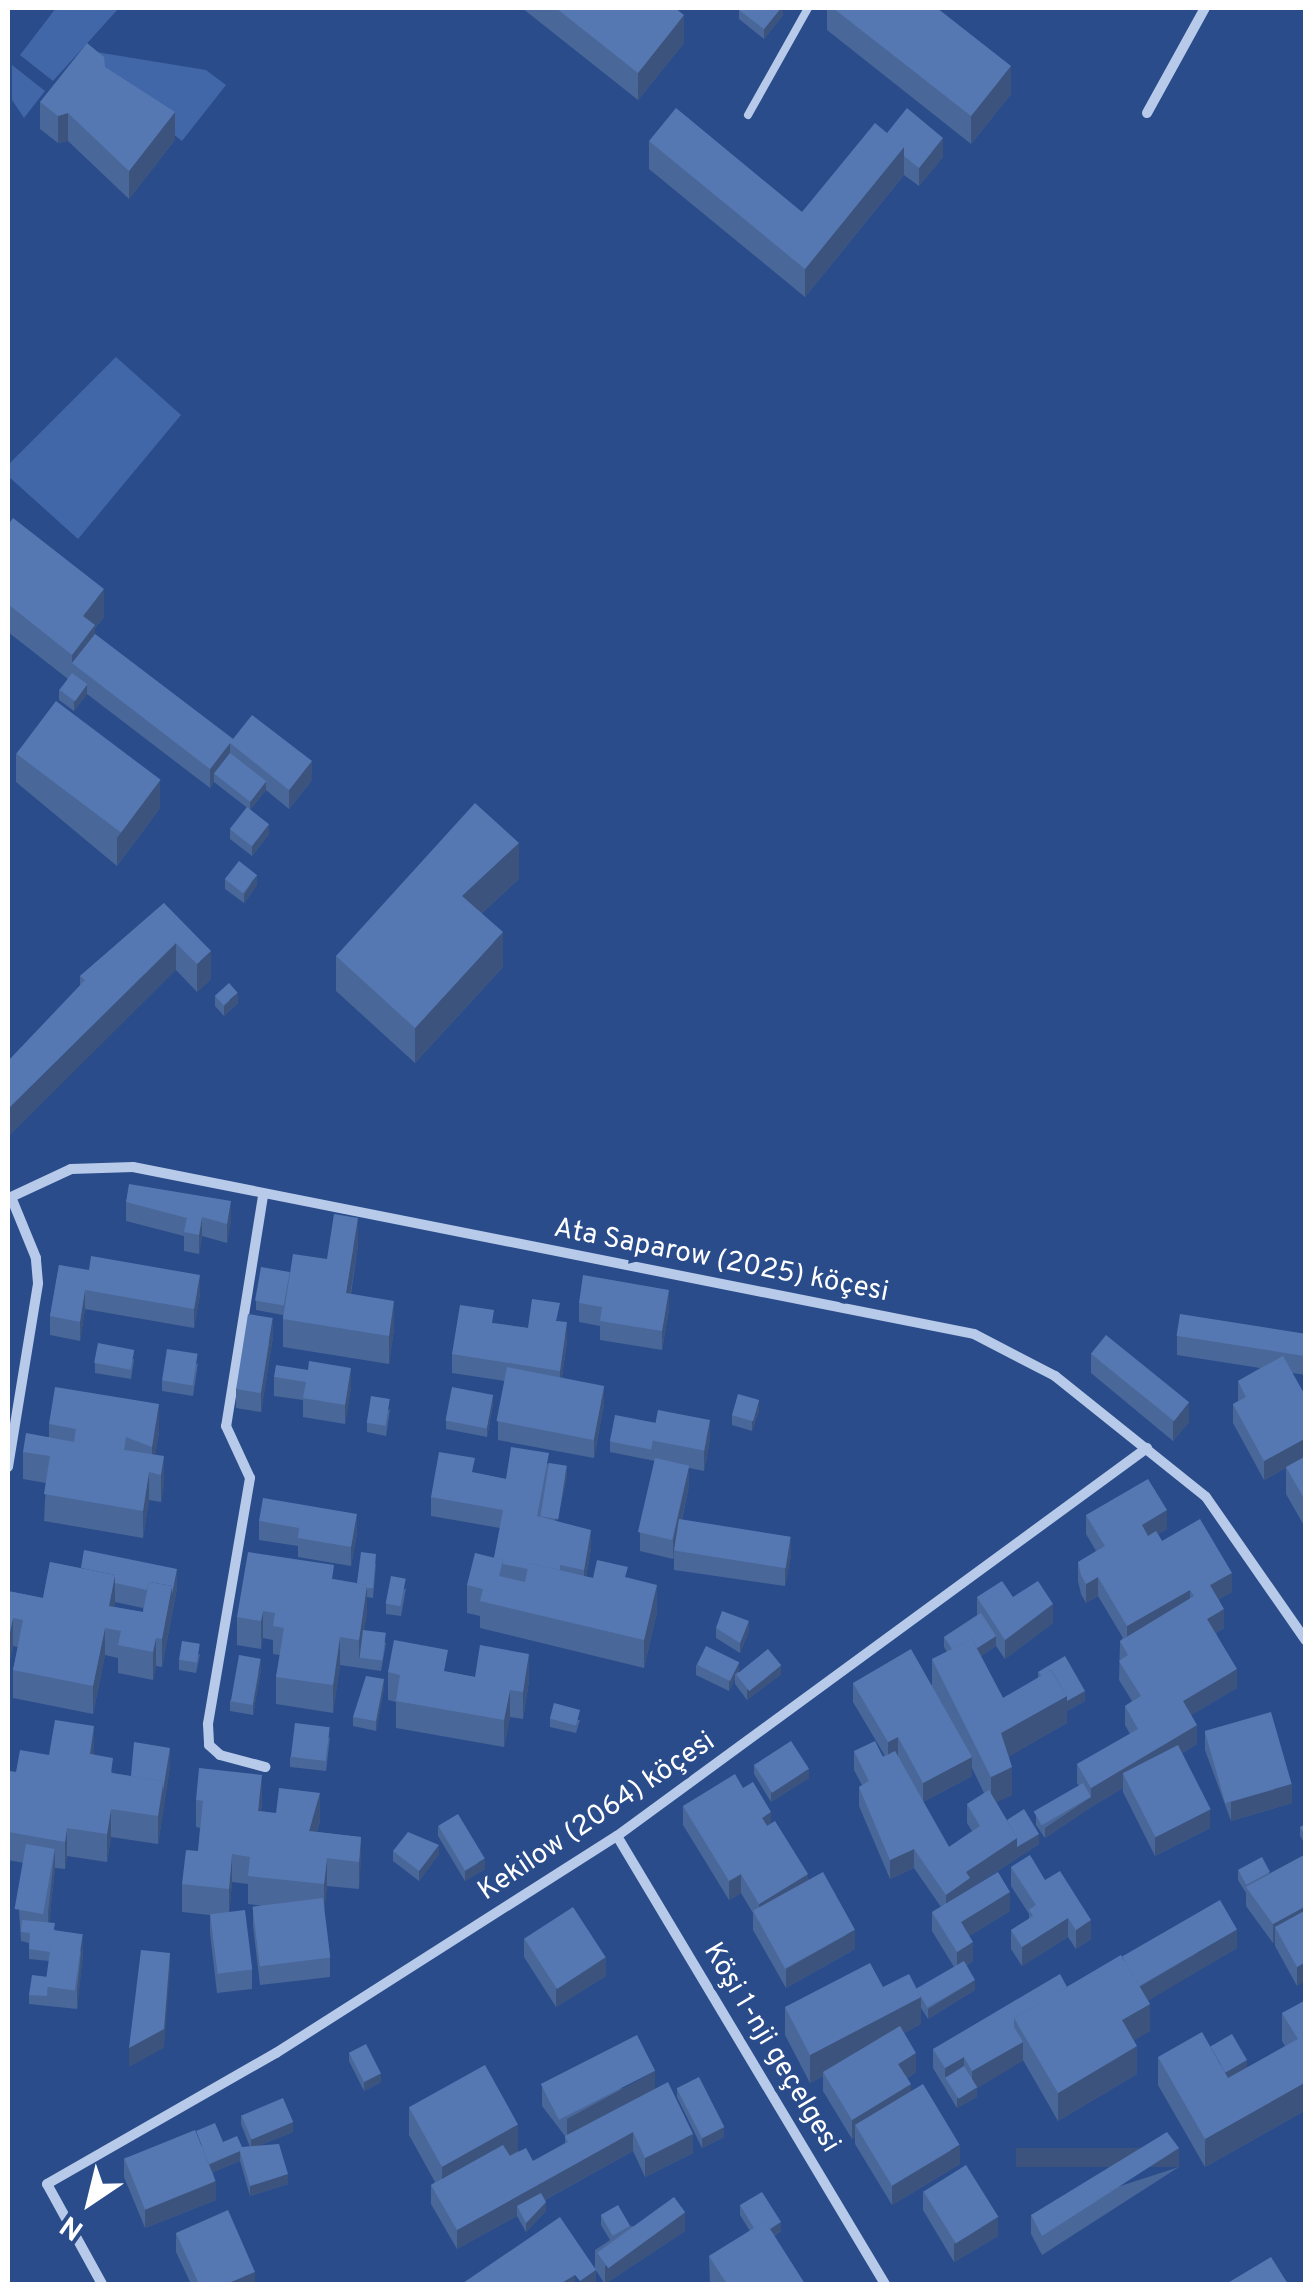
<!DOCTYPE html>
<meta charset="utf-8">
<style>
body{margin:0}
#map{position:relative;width:1313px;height:2292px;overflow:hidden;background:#2a4c8a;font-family:Overpass,sans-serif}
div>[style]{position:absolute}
.green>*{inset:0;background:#4167a8}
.lane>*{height:8px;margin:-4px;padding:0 4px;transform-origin:4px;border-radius:4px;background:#b8cae9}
.street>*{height:10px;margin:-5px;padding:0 5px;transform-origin:5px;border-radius:5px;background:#b8cae9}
.wall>*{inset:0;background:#4a6799}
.shaded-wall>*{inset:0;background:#3c547d;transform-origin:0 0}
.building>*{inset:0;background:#5678b2;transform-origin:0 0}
span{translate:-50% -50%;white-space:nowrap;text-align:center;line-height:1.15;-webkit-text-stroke:10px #2a4c8a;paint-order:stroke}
.street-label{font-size:28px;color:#fff}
.frame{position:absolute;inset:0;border:10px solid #fff;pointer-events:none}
.north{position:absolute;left:40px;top:2152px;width:100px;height:100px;-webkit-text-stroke:8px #2a4c8a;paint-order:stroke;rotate:215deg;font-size:28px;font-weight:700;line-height:40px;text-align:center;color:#fff}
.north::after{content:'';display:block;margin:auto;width:35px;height:45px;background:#fff;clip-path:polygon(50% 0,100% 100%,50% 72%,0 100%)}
</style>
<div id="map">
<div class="green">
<div style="clip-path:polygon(56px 8px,119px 8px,53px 81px,20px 55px)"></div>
<div style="clip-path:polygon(96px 52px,206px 70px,226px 85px,182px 141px,85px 66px)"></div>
<div style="clip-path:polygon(12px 65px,45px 91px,24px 118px,12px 100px)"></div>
<div style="clip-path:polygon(116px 357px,181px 415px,78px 539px,8px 476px,8px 465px)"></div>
</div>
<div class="lane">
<div style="left:748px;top:115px;width:123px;rotate:-60.7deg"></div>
</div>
<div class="street">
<div style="left:1147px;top:113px;width:120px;rotate:-61.1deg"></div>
<div style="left:263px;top:1196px;width:233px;rotate:99.1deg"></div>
<div style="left:226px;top:1426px;width:57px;rotate:65.2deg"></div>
<div style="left:250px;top:1478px;width:250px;rotate:99.7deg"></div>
<div style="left:208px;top:1724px;width:21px;rotate:87deg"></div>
<div style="left:209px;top:1745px;width:15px;rotate:42deg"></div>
<div style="left:220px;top:1755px;width:47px;rotate:14.9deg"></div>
<div style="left:11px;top:1197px;width:66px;rotate:-25deg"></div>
<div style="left:71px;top:1169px;width:62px;rotate:-1.8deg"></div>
<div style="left:133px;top:1167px;width:857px;rotate:11.23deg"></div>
<div style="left:974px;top:1334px;width:91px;rotate:27.4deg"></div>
<div style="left:1055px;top:1376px;width:193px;rotate:38.7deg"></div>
<div style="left:1206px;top:1497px;width:175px;rotate:55.2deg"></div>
<div style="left:8px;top:1467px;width:186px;rotate:-80.7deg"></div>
<div style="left:38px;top:1283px;width:25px;rotate:-95deg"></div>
<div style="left:36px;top:1258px;width:66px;rotate:-112.3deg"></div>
<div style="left:617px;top:1836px;width:522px;rotate:59.11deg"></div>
<div style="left:102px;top:2284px;width:114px;rotate:-118.8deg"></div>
<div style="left:47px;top:2184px;width:264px;rotate:-29.8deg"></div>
<div style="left:276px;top:2053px;width:404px;rotate:-32.5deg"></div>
<div style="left:617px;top:1836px;width:657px;rotate:-36.21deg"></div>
</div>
<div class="wall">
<div style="clip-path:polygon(522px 8px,675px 8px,684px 43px,638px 100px)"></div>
<div style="clip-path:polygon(783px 8px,783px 15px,764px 39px,739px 19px,739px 10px)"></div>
<div style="clip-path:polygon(827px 8px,937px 8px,1011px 94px,971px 144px,827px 30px)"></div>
<div style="clip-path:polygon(105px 67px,175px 140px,129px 199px,68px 141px,58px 143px,40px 129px,40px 102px)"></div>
<div style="clip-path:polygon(887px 133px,943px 157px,919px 186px,904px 175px,805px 297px,649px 169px,649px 141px,802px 212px)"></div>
<div style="clip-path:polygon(8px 525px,104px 617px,95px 628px,95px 634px,233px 739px,312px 780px,289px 809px,266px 790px,250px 810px,214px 782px,210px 788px,87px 694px,74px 711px,59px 700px,59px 690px,68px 679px,8px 632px)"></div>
<div style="clip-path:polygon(16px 754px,160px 808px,117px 866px,16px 782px)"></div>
<div style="clip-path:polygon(230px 829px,269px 834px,252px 856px,230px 839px)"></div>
<div style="clip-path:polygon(225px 879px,257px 885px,244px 903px,225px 889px)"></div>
<div style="clip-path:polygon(519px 879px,482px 913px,503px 967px,415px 1063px,336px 991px,336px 956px)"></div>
<div style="clip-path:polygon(164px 903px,211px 979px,197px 992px,176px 970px,80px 985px,80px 976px)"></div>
<div style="clip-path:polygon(215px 996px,238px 1003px,224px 1016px,215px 1006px)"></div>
<div style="clip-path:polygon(126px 1202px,231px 1220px,227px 1243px,202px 1236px,199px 1254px,184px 1251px,184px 1236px,126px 1221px)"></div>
<div style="clip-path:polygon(358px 1245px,351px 1294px,394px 1329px,389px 1364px,283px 1347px,283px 1315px,256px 1310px,256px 1301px,290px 1272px,327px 1259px)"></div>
<div style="clip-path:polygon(59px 1265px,200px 1294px,194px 1328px,85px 1309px,80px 1341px,50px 1335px,50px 1316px)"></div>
<div style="clip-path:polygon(579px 1303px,669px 1309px,662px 1350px,600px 1340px,600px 1326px,579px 1322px)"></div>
<div style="clip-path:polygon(560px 1321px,567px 1341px,562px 1377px,604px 1404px,594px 1458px,498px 1440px,498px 1421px,505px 1381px,452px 1373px,452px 1354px,494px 1323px,528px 1328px)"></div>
<div style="clip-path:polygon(1306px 1334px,1306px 1375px,1292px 1373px,1306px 1397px,1306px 1529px,1286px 1494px,1286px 1468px,1264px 1480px,1233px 1423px,1233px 1404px,1238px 1401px,1238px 1381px,1260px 1368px,1177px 1355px,1177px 1336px)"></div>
<div style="clip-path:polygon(273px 1337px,261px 1412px,236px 1408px,236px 1389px)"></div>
<div style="clip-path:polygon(1091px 1354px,1189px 1422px,1173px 1441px,1091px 1373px)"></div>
<div style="clip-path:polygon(134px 1359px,131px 1379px,95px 1373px,95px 1363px)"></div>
<div style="clip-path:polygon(198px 1363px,193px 1396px,162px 1391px,162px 1381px)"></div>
<div style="clip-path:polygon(274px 1377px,351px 1387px,345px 1424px,303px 1417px,303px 1400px,274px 1396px)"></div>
<div style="clip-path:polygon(493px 1404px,487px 1437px,446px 1429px,446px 1420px)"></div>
<div style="clip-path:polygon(390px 1409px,386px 1436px,367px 1432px,367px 1423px)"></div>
<div style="clip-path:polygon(759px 1410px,752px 1431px,732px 1425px,732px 1415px)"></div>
<div style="clip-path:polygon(49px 1424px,159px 1432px,155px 1455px,164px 1484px,161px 1502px,149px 1500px,143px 1538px,44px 1521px,46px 1483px,23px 1479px,23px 1452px,49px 1437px)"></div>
<div style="clip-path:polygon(710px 1439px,704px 1471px,689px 1468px,689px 1485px,682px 1520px,791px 1555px,785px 1586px,674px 1570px,674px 1557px,673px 1559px,640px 1551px,640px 1532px,655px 1461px,610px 1452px,610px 1442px)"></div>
<div style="clip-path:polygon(549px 1463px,567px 1476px,557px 1521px,591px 1549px,586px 1577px,593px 1578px,628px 1578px,657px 1612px,644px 1668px,480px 1628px,480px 1616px,467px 1613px,467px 1585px,494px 1558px,500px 1528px,431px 1516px,431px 1497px,475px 1473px,506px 1479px)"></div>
<div style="clip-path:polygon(1086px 1515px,1167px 1529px,1158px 1534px,1162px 1541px,1232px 1592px,1219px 1599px,1224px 1628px,1216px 1633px,1237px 1688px,1191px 1715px,1197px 1744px,1182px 1753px,1210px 1828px,1155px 1856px,1123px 1792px,1123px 1788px,1091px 1807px,1045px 1838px,1036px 1825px,1036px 1815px,1079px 1786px,1077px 1783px,1077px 1764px,1130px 1734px,1125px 1725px,1125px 1706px,1132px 1701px,1119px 1680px,1120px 1641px,1123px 1638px,1098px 1596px,1086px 1603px,1081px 1594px,1078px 1581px,1078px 1562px,1096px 1551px,1086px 1534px)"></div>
<div style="clip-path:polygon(259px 1521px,357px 1533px,351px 1566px,298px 1557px,298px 1546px,259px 1540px)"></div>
<div style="clip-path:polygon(evenodd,50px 1562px,177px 1588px,162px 1667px,156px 1666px,153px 1680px,118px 1673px,118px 1658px,105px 1655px,93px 1714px,13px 1698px,13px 1670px,18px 1647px,13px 1646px,10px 1659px,8px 1659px,8px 1591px,43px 1598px,50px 1562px,115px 1602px,143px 1608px,143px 1612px,114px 1607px,115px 1602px)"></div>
<div style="clip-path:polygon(376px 1563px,373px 1598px,367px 1597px,367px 1613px,364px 1630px,386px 1643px,381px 1671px,340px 1665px,333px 1713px,276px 1704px,276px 1677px,280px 1655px,273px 1654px,273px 1640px,263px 1638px,261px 1649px,237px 1645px,237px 1617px,334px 1579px,357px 1583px)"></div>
<div style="clip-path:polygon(406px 1588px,401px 1616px,386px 1614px,386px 1604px)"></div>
<div style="clip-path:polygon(evenodd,977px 1597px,1013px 1597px,1053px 1623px,1005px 1659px,996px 1646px,981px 1656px,1003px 1698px,1038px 1678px,1038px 1672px,1085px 1701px,1067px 1711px,1067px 1723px,1009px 1756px,1012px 1795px,996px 1802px,1007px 1820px,1039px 1844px,970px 1889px,1010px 1911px,969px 1936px,973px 1961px,966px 1966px,975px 1990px,928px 2019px,921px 2008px,921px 2024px,904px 2033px,916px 2072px,907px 2078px,911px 2091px,960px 2164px,892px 2205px,855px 2144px,855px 2137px,852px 2139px,823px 2091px,823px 2076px,810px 2083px,785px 2035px,785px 2007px,883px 1987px,917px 1990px,954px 1967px,932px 1931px,932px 1912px,941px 1907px,914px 1868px,890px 1879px,859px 1806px,859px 1787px,862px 1785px,854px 1770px,854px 1751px,885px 1756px,853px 1702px,853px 1683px,932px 1685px,932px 1659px,947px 1652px,944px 1647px,944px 1637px,977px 1615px,977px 1597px,972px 1768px,984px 1793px,967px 1804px,967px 1823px,972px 1831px,949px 1847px,923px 1802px,972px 1776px,972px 1768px)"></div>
<div style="clip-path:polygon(716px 1628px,749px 1631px,740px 1653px,716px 1638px)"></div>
<div style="clip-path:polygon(200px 1654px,196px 1673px,179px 1670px,179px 1660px)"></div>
<div style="clip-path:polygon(696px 1665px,739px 1672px,781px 1674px,747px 1700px,735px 1684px,735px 1679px,729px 1691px,696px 1675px)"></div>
<div style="clip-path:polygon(261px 1669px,253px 1715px,230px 1711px,230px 1701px)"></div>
<div style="clip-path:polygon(388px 1672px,448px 1672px,475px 1677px,529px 1681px,523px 1719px,510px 1717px,504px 1747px,396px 1728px,396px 1702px,388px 1700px)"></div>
<div style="clip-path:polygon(384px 1688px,376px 1731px,353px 1726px,353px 1717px)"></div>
<div style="clip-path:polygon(550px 1718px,580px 1720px,576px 1733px,550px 1727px)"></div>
<div style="clip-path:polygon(1205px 1732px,1292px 1803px,1231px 1821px,1205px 1750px)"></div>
<div style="clip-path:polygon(330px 1737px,326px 1771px,290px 1767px,290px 1757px)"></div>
<div style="clip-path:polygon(94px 1754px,113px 1773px,131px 1776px,170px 1766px,158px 1844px,111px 1837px,107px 1862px,67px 1856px,65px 1869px,55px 1868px,49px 1923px,55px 1930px,83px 1953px,77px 2009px,29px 2004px,29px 1995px,48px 1977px,49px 1961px,29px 1959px,29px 1943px,21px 1941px,19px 1910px,24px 1863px,8px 1860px,8px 1771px,16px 1772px,49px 1755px)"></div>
<div style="clip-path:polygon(754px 1764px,809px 1778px,771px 1802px,754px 1774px)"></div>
<div style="clip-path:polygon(743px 1788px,771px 1823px,855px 1949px,786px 1988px,753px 1930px,753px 1913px,741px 1893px,729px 1900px,683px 1825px,683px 1806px)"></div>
<div style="clip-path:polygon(196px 1800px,262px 1803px,261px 1811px,320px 1821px,317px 1832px,361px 1837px,359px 1889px,327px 1886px,324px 1911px,330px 1958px,330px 1977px,260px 1985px,253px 1926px,253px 1907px,263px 1906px,248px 1904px,248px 1884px,232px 1882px,229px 1912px,252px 1970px,252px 1989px,217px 1993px,210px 1933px,210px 1915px,182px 1912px,182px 1884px,198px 1851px,200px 1828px,196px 1827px)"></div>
<div style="clip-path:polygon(1306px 1824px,1306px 1846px,1300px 1836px,1300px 1827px)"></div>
<div style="clip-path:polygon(438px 1826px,485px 1869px,465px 1881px,438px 1836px)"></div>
<div style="clip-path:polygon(393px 1851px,439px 1854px,419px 1881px,393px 1861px)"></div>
<div style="clip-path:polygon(1306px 1854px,1297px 1986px,1275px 1946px,1275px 1942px,1273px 1943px,1246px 1906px,1246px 1893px,1238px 1880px,1238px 1870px,1270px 1873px)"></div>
<div style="clip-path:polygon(1011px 1867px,1045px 1880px,1091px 1939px,1076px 1949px,1068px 1937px,1022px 1966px,1011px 1949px,1011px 1930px,1029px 1919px,1029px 1914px,1011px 1886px)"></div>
<div style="clip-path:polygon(524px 1938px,606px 1976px,556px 2007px,524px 1957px)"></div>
<div style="clip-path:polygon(1237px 1948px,1148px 2000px,1150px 2031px,1134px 2040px,1137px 2074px,1058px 2121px,1023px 2060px,977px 2088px,977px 2097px,957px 2108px,933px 2068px,933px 2049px,1125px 1961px)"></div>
<div style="clip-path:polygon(1306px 2000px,1306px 2110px,1205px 2167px,1158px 2085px,1158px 2057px,1247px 2068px,1285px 2046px,1282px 2041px,1282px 2013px)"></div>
<div style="clip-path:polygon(349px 2052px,381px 2082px,364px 2091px,349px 2061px)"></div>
<div style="clip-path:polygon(542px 2087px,655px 2089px,693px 2153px,645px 2177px,633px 2151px,545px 2200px,546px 2211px,526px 2232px,517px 2216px,457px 2249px,431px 2204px,431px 2185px,435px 2182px,409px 2135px,409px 2108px,518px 2151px,533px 2161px,565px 2143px,565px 2136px,542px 2106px)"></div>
<div style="clip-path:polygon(677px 2088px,724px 2137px,702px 2148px,677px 2097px)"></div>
<div style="clip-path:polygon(241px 2115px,293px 2132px,258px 2146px,288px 2184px,250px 2196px,240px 2161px,213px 2172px,216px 2200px,145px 2228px,124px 2177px,124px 2158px,223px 2142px,242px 2147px,250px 2147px,241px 2124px)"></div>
<div style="clip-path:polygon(1179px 2167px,1042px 2255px,1031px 2234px,1031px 2215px)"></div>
<div style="clip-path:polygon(923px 2191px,998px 2236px,954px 2262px,923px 2210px)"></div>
<div style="clip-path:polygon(740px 2205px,781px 2231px,774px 2236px,805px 2284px,710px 2284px,709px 2256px,750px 2231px,740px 2215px)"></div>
<div style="clip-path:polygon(601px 2215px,630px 2226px,685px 2231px,605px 2284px,595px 2269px,595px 2250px,610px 2240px,601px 2225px)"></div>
<div style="clip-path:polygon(176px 2233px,255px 2284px,191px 2284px,176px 2252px)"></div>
</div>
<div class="shaded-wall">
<div style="clip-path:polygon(781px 8px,783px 8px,783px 15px,764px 39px,764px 29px)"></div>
<div style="clip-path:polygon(684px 15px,684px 43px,638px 100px,638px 73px)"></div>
<div style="clip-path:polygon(1011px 66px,1011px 94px,971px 144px,971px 116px)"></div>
<div style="clip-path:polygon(175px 112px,175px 140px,129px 199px,129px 171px)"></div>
<div style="clip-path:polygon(68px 113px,68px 141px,58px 143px,58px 116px)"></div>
<div style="clip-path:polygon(943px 138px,943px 157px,919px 186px,919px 168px)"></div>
<div style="clip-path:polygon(904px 147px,904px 175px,805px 297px,805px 269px)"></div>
<div style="clip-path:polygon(104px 589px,104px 617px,95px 628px,95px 653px,72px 663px,72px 655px,83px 616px)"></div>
<div style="clip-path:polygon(87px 684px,87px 694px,74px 711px,74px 702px)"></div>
<div style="clip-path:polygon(230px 743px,230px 762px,214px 773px,214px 782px,210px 788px,210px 769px)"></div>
<div style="clip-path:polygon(312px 761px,312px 780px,289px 809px,289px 790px)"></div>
<div style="clip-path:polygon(160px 780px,160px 808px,117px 866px,117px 838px)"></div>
<div style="clip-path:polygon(266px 781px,266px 790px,250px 810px,250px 800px)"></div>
<div style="clip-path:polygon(269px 824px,269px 834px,252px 856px,252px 846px)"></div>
<div style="clip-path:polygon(519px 843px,519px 879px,462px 931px,462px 896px)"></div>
<div style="clip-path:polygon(257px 875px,257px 885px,244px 903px,244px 894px)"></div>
<div style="clip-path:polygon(503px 932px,503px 967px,415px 1063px,415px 1028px)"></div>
<div style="clip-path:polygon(176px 943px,176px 970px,8px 1137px,8px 1109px)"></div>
<div style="clip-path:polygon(211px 951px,211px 979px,197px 992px,197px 964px)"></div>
<div style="clip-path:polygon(238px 993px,238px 1003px,224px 1016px,224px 1006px)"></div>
<div style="clip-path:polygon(231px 1201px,231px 1220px,227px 1243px,227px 1224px)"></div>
<div style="clip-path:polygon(202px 1217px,202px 1236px,199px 1254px,199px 1235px)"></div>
<div style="clip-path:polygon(358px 1218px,358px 1245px,346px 1321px,346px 1293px)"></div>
<div style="clip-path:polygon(200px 1275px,200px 1294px,194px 1328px,194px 1309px)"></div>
<div style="clip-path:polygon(85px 1290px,85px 1309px,80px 1341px,80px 1322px)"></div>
<div style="clip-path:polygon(669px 1290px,669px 1309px,662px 1350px,662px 1331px)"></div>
<div style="clip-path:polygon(394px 1301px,394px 1329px,389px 1364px,389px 1336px)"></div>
<div style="clip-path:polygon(273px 1318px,273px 1337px,261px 1412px,261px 1393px)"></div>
<div style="clip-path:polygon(567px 1322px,567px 1341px,560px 1390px,560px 1371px)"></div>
<div style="clip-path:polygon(351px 1368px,351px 1387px,345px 1424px,345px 1405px)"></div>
<div style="clip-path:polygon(604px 1385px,604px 1404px,594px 1458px,594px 1439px)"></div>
<div style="clip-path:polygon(493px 1395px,493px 1404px,487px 1437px,487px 1427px)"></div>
<div style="clip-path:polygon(759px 1400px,759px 1410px,752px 1431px,752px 1421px)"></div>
<div style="clip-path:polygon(1189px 1403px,1189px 1422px,1173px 1441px,1173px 1422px)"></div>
<div style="clip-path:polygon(159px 1404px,159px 1432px,152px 1475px,152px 1447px)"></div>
<div style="clip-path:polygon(710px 1420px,710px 1439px,704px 1471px,704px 1452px)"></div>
<div style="clip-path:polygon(1306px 1438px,1306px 1457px,1264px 1480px,1264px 1461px)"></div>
<div style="clip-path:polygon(164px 1456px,164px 1484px,161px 1502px,161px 1475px)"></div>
<div style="clip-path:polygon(567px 1466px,567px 1476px,553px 1537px,553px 1528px)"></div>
<div style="clip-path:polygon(689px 1466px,689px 1485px,675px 1551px,674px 1551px,673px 1559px,673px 1540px)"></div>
<div style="clip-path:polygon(149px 1472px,149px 1500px,143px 1538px,143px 1511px)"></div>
<div style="clip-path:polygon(1167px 1510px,1167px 1529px,1142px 1544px,1142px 1525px)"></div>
<div style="clip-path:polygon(357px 1514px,357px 1533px,351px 1566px,351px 1547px)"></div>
<div style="clip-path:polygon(591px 1530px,591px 1549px,584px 1588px,584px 1570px)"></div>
<div style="clip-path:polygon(791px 1536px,791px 1555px,785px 1586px,785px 1567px)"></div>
<div style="clip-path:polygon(177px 1569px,177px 1588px,162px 1667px,162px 1639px,172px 1586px)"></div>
<div style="clip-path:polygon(1232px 1573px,1232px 1592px,1210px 1604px,1210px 1585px)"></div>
<div style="clip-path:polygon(115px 1575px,115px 1602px,110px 1628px,109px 1606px)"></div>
<div style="clip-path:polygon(1098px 1577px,1098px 1596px,1086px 1603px,1086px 1584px)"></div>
<div style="clip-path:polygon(367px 1585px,367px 1613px,360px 1658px,359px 1658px,359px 1640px)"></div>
<div style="clip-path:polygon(657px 1585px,657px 1612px,644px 1668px,644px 1640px)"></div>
<div style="clip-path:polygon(1190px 1590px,1190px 1609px,1127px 1645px,1127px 1626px)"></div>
<div style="clip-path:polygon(1053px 1604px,1053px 1623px,1005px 1659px,1005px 1640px)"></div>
<div style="clip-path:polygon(1224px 1609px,1224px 1628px,1207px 1638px,1207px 1619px)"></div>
<div style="clip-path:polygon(263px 1611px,263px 1638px,261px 1649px,261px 1621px)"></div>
<div style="clip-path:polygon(13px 1618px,13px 1646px,10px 1659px,10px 1632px)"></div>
<div style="clip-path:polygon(749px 1621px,749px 1631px,740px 1653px,740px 1643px)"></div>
<div style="clip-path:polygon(105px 1628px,105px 1655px,93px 1714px,93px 1686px)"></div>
<div style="clip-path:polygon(996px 1636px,996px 1646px,959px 1670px,959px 1660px)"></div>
<div style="clip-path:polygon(340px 1637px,340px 1665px,333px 1713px,333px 1685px)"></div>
<div style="clip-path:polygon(156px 1638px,156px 1666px,153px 1680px,153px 1652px)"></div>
<div style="clip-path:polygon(529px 1654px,529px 1681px,523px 1719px,523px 1692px)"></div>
<div style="clip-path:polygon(261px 1659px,261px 1669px,253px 1715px,253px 1705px)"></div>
<div style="clip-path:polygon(739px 1662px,739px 1671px,735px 1674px,735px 1679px,729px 1691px,729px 1682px)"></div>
<div style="clip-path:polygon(781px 1665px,781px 1674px,747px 1700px,747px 1690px)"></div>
<div style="clip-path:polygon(1237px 1669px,1237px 1688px,1183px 1720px,1183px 1701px)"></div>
<div style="clip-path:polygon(384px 1679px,384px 1688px,376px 1731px,376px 1721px)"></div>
<div style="clip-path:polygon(510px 1690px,510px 1717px,504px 1747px,504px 1720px)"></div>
<div style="clip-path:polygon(1085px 1691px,1085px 1701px,1067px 1711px,1067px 1723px,1001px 1761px,1001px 1733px,1067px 1696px)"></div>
<div style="clip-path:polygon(1197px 1725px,1197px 1744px,1129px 1784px,1123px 1773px,1123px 1788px,1091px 1807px,1091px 1788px)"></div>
<div style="clip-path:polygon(94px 1726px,94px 1754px,90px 1754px)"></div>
<div style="clip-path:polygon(898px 1737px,898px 1756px,888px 1761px,888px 1742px)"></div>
<div style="clip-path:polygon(170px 1748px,170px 1766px,158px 1844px,158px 1816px)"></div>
<div style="clip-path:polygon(972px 1757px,972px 1776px,923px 1802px,923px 1783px)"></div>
<div style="clip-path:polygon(1012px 1767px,1012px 1795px,991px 1805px,991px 1777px)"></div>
<div style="clip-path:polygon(809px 1769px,809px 1778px,771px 1802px,771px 1792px)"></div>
<div style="clip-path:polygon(262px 1775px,262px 1803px,258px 1839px,258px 1811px)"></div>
<div style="clip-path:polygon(1292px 1784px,1292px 1803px,1231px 1821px,1231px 1802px)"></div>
<div style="clip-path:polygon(320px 1793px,320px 1821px,309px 1859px,309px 1831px)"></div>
<div style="clip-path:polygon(1091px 1797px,1091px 1807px,1045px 1838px,1045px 1828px)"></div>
<div style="clip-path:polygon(111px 1809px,111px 1837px,107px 1862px,107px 1834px)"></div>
<div style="clip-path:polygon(1210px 1809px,1210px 1828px,1155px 1856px,1155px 1837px)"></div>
<div style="clip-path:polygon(771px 1812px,771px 1831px,762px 1818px)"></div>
<div style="clip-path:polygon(67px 1828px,67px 1856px,65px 1869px,65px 1842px)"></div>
<div style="clip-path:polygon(1039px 1834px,1039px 1844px,970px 1889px,946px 1914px,946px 1895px,966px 1872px,1017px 1838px)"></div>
<div style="clip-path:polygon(361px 1837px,361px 1865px,359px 1889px,359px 1862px)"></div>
<div style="clip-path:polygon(439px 1845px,439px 1854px,419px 1881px,419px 1871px)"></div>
<div style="clip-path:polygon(55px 1849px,55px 1868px,48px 1932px,48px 1913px)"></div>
<div style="clip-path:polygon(914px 1849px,914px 1868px,890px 1879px,890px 1860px)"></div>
<div style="clip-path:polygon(232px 1854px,232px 1882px,229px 1917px,229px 1889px)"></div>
<div style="clip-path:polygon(327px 1858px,327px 1886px,324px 1912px,324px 1884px)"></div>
<div style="clip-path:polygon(485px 1859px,485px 1869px,465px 1881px,465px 1871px)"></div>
<div style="clip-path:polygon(741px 1874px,741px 1893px,729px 1900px,729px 1881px)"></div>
<div style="clip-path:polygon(808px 1874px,808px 1893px,759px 1923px,759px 1904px)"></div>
<div style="clip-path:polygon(1010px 1892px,1010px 1911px,961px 1941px,961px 1922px)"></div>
<div style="clip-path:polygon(1306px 1906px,1306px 1925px,1275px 1927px,1275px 1942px,1273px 1943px,1273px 1924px)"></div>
<div style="clip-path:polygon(1068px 1918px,1068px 1937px,1022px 1966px,1022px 1947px)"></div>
<div style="clip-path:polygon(1091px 1920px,1091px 1939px,1076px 1949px,1076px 1930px)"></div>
<div style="clip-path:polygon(1237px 1929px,1237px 1948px,1136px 2008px,1136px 1989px)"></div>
<div style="clip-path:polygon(855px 1930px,855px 1949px,786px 1988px,786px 1969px)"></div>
<div style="clip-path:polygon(83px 1934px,83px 1953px,77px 2009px,77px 1990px)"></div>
<div style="clip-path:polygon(973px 1942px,973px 1961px,957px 1971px,957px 1952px)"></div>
<div style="clip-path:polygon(170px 1953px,170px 1972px,164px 2048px,129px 2067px,129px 2048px)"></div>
<div style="clip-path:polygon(606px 1957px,606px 1976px,556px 2007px,556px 1988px)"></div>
<div style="clip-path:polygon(1306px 1962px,1306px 1981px,1297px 1986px,1297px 1967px)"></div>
<div style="clip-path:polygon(975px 1980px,975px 1990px,928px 2019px,928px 2009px)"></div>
<div style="clip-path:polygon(921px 1997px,921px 2024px,825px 2075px,823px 2072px,823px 2076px,810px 2083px,810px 2055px)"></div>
<div style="clip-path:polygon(1150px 2004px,1150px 2031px,1122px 2048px,1122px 2020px)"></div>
<div style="clip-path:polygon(1023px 2042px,1023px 2061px,977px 2088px,977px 2097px,957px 2108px,957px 2098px,972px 2090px,972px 2071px)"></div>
<div style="clip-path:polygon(1137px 2046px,1137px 2074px,1058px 2121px,1058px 2093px)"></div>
<div style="clip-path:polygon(916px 2053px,916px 2072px,898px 2083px,898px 2064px)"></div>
<div style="clip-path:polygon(964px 2057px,964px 2076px,945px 2077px,945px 2068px)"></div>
<div style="clip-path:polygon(1247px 2060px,1247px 2070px,1217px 2086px,1217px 2077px)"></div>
<div style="clip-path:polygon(655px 2071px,655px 2090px,567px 2138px,567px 2119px)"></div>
<div style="clip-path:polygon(381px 2073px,381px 2082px,364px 2091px,364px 2081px)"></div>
<div style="clip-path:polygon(1306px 2082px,1306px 2110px,1205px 2167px,1205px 2139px)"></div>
<div style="clip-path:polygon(911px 2084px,911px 2103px,855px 2125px,855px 2137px,852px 2139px,852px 2120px)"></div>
<div style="clip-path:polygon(293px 2122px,293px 2132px,251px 2149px,251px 2139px)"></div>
<div style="clip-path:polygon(518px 2124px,518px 2151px,442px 2194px,442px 2167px)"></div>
<div style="clip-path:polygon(724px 2127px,724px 2137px,702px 2148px,702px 2138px)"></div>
<div style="clip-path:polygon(633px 2132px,633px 2151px,521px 2213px,517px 2206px,517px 2216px,457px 2249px,457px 2230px)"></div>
<div style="clip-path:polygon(693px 2134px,693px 2153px,645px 2177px,645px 2158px)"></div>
<div style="clip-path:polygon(960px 2145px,960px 2164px,892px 2205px,892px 2186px)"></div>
<div style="left:1179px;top:2148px;width:19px;height:163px;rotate:90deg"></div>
<div style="clip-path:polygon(240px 2151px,240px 2161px,206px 2175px,206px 2166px)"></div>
<div style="clip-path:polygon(288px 2174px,288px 2184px,250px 2196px,250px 2186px)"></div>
<div style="clip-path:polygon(216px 2181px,216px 2200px,145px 2228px,145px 2210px)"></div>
<div style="clip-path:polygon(546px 2202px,546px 2211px,526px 2232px,526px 2223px)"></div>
<div style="clip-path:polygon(685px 2212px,685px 2231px,605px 2284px,605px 2266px)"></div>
<div style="clip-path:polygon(998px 2217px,998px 2236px,954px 2262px,954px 2244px)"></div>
<div style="clip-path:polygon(781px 2222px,781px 2231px,758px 2245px,758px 2235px)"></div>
<div style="clip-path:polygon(596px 2270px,596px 2284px,580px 2284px,580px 2281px)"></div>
<div style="clip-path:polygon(255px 2272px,255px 2284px,226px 2284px)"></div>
<div style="clip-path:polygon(575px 2275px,575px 2284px,560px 2284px)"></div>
</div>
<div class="building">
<div style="clip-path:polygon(556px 8px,675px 8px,684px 15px,638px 73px)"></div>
<div style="clip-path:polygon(741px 8px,781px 8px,764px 29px,739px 10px)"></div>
<div style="clip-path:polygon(833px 8px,937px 8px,1011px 66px,971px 116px)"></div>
<div style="clip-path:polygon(87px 43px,104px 57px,105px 67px,175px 112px,129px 171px,68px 113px,58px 116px,40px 102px)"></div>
<div style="clip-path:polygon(676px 108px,802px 212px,875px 123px,904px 147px,805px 269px,649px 141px)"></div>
<div style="clip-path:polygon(907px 108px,943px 138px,919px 168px,904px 156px,904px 147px,887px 133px)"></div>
<div style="clip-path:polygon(13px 518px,104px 589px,83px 616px,95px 625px,72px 655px,8px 604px,8px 525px)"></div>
<div style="clip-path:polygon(95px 634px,233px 739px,252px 715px,312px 761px,289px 790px,230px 743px,210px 769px,72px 663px)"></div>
<div style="left:72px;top:673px;width:19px;height:21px;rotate:36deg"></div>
<div style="left:56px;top:701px;width:131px;height:66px;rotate:37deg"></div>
<div style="left:230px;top:753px;width:46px;height:26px;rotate:38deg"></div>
<div style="clip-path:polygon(475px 803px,519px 843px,462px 896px,503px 932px,415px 1028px,336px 956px)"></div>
<div style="left:247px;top:807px;width:28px;height:28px;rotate:38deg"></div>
<div style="left:239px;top:861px;width:23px;height:23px;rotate:38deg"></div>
<div style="clip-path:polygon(164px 903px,211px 951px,197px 964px,176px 943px,8px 1109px,8px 1061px,85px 980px,80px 976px)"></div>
<div style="left:229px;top:983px;width:13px;height:19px;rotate:48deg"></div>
<div style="clip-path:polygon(129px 1184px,231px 1201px,227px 1224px,202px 1217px,199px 1235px,184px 1232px,187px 1218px,126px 1202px)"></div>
<div style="clip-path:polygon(334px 1214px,358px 1218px,346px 1293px,394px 1301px,389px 1336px,283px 1319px,293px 1254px,327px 1259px)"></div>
<div style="clip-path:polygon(91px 1256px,200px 1275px,194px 1309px,85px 1290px,80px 1322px,50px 1316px,59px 1265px,89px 1270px)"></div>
<div style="left:261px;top:1267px;width:29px;height:34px;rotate:10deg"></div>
<div style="clip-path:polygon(583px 1275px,669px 1290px,662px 1331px,600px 1321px,602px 1307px,579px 1303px)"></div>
<div style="clip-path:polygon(532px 1299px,560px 1303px,556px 1321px,567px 1322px,560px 1371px,452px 1354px,460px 1305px,494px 1310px,492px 1323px,528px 1328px)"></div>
<div style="left:248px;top:1314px;width:25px;height:76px;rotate:9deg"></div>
<div style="left:1180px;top:1314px;width:128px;height:22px;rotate:9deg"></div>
<div style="left:1106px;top:1335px;width:107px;height:24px;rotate:39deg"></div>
<div style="left:98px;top:1343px;width:37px;height:20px;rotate:11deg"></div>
<div style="left:167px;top:1349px;width:31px;height:32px;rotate:9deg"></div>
<div style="clip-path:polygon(1283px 1356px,1306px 1397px,1306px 1438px,1264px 1461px,1233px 1404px,1246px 1397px,1238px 1381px)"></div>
<div style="clip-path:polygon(309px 1361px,351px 1368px,345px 1405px,303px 1398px,306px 1382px,274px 1377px,276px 1365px,308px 1370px)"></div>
<div style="left:507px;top:1367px;width:99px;height:55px;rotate:11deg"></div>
<div style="clip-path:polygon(55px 1387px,159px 1404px,152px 1447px,126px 1437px,124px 1450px,164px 1456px,161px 1475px,149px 1472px,143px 1511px,44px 1494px,50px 1456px,23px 1452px,26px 1433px,74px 1442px,76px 1429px,49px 1424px)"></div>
<div style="left:452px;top:1387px;width:42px;height:34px;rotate:11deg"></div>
<div style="left:738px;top:1394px;width:22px;height:22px;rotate:16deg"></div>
<div style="left:371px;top:1396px;width:19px;height:27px;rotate:9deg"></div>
<div style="left:658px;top:1410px;width:53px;height:31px;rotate:11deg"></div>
<div style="left:615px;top:1415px;width:42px;height:27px;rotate:11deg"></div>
<div style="clip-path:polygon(511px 1447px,549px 1453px,537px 1516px,591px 1530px,584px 1570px,560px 1565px,560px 1570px,529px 1563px,528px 1569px,503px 1564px,503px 1560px,494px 1558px,503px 1510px,431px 1497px,439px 1452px,475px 1458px,472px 1472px,506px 1479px)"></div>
<div style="clip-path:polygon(1306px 1456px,1306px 1502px,1286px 1467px)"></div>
<div style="left:655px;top:1458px;width:35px;height:76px;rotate:13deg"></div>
<div style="left:549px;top:1463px;width:18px;height:54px;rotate:9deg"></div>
<div style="clip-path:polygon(1148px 1479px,1167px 1510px,1142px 1525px,1148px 1536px,1156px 1531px,1162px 1541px,1200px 1519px,1232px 1573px,1210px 1585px,1224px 1609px,1207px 1619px,1237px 1669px,1183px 1701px,1197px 1725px,1091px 1788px,1077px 1764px,1138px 1729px,1125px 1706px,1141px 1696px,1119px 1661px,1128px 1655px,1120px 1641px,1194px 1596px,1190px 1590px,1127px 1626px,1098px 1577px,1086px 1584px,1081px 1575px,1078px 1562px,1105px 1546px,1086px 1515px)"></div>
<div style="clip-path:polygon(263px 1498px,357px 1514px,351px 1547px,298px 1538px,299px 1528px,259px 1521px)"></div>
<div style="left:679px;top:1519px;width:113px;height:32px;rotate:9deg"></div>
<div style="clip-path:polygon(84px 1550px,177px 1569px,172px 1594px,172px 1586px,149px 1582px,147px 1590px,115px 1583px,115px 1575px,81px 1568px)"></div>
<div style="clip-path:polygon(248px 1552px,334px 1565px,332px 1579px,367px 1585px,359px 1640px,340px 1637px,333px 1685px,276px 1677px,284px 1628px,273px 1626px,275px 1613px,263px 1611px,261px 1621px,237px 1617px)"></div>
<div style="clip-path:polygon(361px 1552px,376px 1554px,373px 1588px,367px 1588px,367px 1585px,357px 1583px)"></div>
<div style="clip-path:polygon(475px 1553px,503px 1560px,499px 1576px,525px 1582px,529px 1563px,593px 1578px,597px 1560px,628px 1567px,625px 1577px,657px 1585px,644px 1640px,480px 1601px,483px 1589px,467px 1585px)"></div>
<div style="clip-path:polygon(50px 1562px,115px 1575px,109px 1606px,143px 1612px,149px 1582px,172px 1586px,162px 1639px,156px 1638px,153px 1652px,118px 1645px,121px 1631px,105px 1628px,93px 1686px,13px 1670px,23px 1620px,13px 1618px,10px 1632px,8px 1631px,8px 1591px,43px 1598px)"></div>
<div style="left:391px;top:1576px;width:15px;height:28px;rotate:11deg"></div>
<div style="clip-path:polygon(1002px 1581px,1013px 1597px,1038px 1581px,1053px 1604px,1005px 1640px,977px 1597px)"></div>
<div style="clip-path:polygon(722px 1611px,749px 1621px,740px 1643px,716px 1628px)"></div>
<div style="clip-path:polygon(981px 1613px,996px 1636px,977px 1648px,972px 1639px,952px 1649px,944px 1637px)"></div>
<div style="left:363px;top:1630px;width:23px;height:28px;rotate:7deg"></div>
<div style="clip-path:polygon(972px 1639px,1003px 1698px,1051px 1670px,1067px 1696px,1001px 1733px,1012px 1767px,991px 1777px,932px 1659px)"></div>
<div style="clip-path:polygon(394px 1640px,448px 1650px,444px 1671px,475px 1677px,480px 1645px,529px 1654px,523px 1692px,510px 1690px,504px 1720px,396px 1701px,400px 1675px,388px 1672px)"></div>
<div style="left:182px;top:1641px;width:18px;height:19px;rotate:9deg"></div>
<div style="left:706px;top:1646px;width:37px;height:21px;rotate:26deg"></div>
<div style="left:768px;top:1649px;width:21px;height:41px;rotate:51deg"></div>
<div style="clip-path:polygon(911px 1649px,972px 1757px,923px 1783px,898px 1737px,888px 1742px,853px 1683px)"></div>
<div style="left:239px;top:1655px;width:22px;height:47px;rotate:10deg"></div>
<div style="clip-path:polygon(1065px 1656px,1085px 1691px,1067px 1701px,1067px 1696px,1051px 1670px,1042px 1676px,1038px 1672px)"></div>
<div style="clip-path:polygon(366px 1676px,384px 1679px,376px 1721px,353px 1717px)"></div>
<div style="left:554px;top:1703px;width:27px;height:16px;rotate:15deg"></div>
<div style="left:1271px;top:1712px;width:75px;height:69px;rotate:74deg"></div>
<div style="clip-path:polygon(55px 1720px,94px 1726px,90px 1754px,113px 1758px,111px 1773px,163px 1781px,158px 1816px,111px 1809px,107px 1834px,67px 1828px,65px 1842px,8px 1832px,8px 1771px,16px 1772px,20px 1750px,49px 1755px)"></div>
<div style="left:295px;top:1723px;width:35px;height:34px;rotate:7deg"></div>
<div style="left:791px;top:1741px;width:33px;height:44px;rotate:57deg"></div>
<div style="clip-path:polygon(875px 1741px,883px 1757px,895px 1751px,949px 1847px,980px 1826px,967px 1804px,989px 1790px,1017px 1838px,966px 1872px,970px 1878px,946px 1895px,914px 1849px,890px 1860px,859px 1787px,869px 1781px,854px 1751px)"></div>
<div style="clip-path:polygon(134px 1742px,170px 1748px,163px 1790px,163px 1781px,131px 1776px)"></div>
<div style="left:1178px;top:1745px;width:72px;height:62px;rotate:63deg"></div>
<div style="clip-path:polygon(199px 1768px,262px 1775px,258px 1811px,276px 1813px,279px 1788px,320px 1793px,309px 1831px,361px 1837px,359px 1862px,327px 1858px,324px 1884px,248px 1876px,250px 1857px,232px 1854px,229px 1889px,182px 1884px,186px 1850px,198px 1851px,203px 1801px,196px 1800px)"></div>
<div style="clip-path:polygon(735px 1774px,743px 1788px,753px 1782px,771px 1812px,762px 1818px,767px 1826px,775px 1821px,808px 1874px,759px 1904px,741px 1874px,729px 1881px,683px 1806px)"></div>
<div style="left:1083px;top:1783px;width:16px;height:57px;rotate:60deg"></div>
<div style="clip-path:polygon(1024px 1809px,1039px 1834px,1017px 1847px,1017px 1838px,1007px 1820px)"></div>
<div style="left:458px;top:1814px;width:52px;height:23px;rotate:59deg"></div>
<div style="clip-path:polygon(1306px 1824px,1306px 1837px,1300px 1827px)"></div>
<div style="clip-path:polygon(408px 1832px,439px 1845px,419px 1871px,393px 1851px)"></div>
<div style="left:26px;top:1844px;width:29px;height:66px;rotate:10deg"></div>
<div style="clip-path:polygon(1306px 1854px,1306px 1906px,1273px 1924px,1246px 1887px)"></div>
<div style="clip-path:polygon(1030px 1855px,1045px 1880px,1060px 1871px,1091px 1920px,1076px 1930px,1068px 1918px,1022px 1947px,1011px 1930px,1033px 1916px,1029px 1910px,1036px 1905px,1011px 1867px)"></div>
<div style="left:1262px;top:1857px;width:17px;height:27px;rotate:62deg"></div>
<div style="left:823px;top:1872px;width:66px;height:80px;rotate:61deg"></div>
<div style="clip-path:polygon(998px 1872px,1010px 1892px,961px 1922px,973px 1942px,957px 1952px,932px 1912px)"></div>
<div style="left:323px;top:1898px;width:60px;height:71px;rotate:83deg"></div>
<div style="left:1220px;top:1900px;width:34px;height:113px;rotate:60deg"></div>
<div style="left:573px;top:1907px;width:60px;height:58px;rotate:57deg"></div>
<div style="left:245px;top:1910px;width:60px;height:35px;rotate:83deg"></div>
<div style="clip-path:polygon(1306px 1910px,1306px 1962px,1297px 1967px,1275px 1927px)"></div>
<div style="clip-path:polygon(22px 1920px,55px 1923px,50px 1952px,29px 1949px,30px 1933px,21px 1932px)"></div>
<div style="left:53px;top:1930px;width:30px;height:57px;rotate:8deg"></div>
<div style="clip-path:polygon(141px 1950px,170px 1953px,164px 2029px,129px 2048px)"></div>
<div style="clip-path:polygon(1121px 1955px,1150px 2004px,1122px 2020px,1137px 2046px,1058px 2093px,1014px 2018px)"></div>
<div style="left:964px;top:1961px;width:22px;height:55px;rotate:60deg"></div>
<div style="clip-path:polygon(870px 1963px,883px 1987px,909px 1974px,921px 1997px,810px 2055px,785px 2007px)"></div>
<div style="clip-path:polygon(1060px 1974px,1067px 1987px,1014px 2018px,1014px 2027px,1023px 2042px,972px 2071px,964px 2057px,945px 2068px,933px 2049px)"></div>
<div style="clip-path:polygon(32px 1975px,48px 1977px,47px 1996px,29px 1995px)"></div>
<div style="clip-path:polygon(1306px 2000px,1306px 2082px,1205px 2139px,1158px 2057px,1202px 2032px,1228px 2078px,1298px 2039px,1282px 2013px)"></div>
<div style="clip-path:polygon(900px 2026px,916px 2053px,898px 2064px,911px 2084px,852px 2120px,823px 2072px)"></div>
<div style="left:1232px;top:2034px;width:30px;height:25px;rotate:60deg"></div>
<div style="left:637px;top:2035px;width:40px;height:108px;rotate:63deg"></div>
<div style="left:366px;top:2044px;width:33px;height:19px;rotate:63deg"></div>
<div style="left:485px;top:2065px;width:68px;height:87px;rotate:61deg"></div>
<div style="left:964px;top:2066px;width:25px;height:22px;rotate:58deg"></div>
<div style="left:699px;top:2077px;width:56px;height:25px;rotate:63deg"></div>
<div style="clip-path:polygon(668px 2082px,693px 2134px,645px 2158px,633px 2132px,457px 2230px,431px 2185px,503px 2145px,510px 2156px,526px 2148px,533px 2161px,568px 2142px,565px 2136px)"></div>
<div style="left:923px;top:2084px;width:71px;height:79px;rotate:59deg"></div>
<div style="left:283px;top:2098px;width:26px;height:45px;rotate:67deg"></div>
<div style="clip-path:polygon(215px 2123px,223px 2142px,237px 2136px,242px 2147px,279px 2144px,288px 2174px,250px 2186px,240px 2151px,209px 2164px,196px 2131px)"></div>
<div style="left:195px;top:2130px;width:55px;height:76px;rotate:68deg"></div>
<div style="clip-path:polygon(1167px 2132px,1179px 2148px,1042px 2236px,1031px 2215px)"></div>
<div style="left:966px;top:2165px;width:61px;height:50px;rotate:58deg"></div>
<div style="clip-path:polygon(762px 2192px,781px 2222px,770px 2229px,765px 2221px,754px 2228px,740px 2205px)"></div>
<div style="clip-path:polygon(541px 2193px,546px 2202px,526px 2223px,517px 2206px)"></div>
<div style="left:674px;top:2197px;width:19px;height:95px;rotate:54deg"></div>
<div style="left:618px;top:2205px;width:24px;height:20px;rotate:60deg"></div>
<div style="clip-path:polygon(228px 2210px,255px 2272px,226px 2284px,199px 2284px,176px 2233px)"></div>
<div style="clip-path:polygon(560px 2217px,596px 2270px,580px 2281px,575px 2275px,560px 2284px,464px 2284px,463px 2283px)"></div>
<div style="clip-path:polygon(765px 2221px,805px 2284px,727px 2284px,709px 2256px)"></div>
<div style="clip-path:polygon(1271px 2257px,1288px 2284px,1226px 2284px)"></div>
</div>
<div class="street-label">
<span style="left:721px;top:1261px;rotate:11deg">Ata Saparow (2025) köçesi</span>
<span style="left:597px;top:1817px;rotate:-34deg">Kekilow (2064) köçesi</span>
<span style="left:771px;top:2048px;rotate:59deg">Köşi 1-nji geçelgesi</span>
</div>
<div class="frame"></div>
<div class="north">N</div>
</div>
